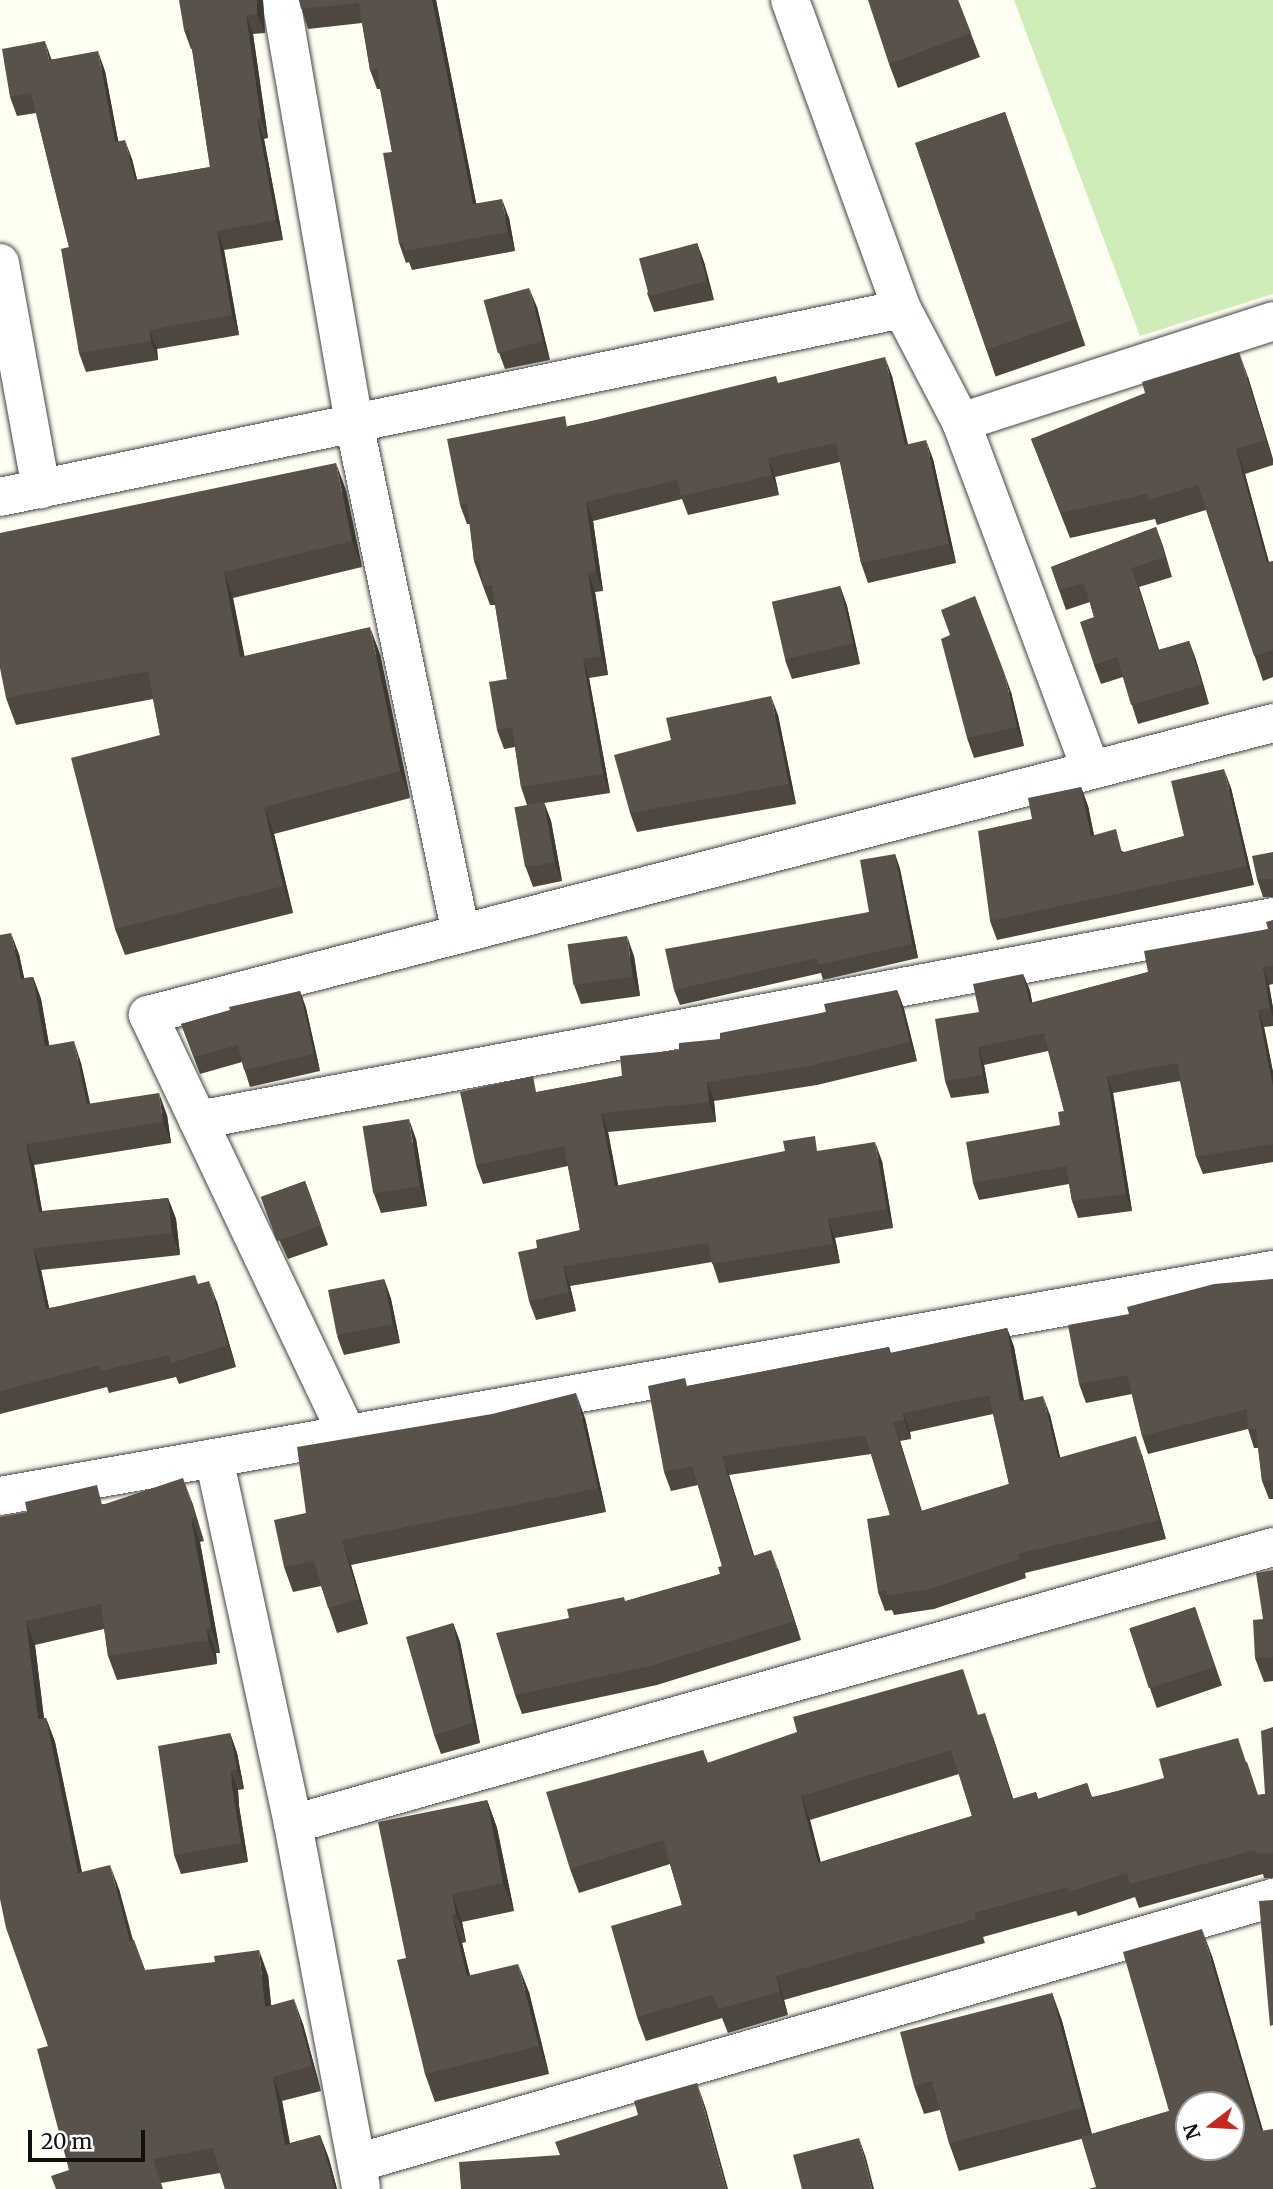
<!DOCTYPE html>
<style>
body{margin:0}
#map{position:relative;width:1273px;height:2189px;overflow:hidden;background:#fffef3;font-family:Merriweather,serif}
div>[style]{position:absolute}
.green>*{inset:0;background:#cfecb9}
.roads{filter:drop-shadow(0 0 2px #434343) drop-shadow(0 0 2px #434343)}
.minor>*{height:38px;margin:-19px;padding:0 19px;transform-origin:19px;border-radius:19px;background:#fff}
.wall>*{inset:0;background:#4d4740;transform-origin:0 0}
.shaded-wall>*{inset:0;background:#3e3934}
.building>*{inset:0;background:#59524b;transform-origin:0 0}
span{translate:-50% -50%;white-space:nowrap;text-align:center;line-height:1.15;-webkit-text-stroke:7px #fff;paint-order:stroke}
.north{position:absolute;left:1175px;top:2091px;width:70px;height:70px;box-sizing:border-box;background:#fff;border:2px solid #9f9f9f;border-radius:50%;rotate:253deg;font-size:19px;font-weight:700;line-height:28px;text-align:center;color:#101010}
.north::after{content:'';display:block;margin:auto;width:24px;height:32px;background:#c82620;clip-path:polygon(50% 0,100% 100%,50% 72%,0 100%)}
.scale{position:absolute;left:28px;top:2130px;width:117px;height:32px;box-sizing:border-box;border:4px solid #101010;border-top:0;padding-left:9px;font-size:21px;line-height:24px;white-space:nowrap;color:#101010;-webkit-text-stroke:5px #fff;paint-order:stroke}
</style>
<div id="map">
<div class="green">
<div style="clip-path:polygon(1014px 0,1273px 0,1273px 294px,1140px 336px)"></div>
</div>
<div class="roads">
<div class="minor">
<div style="left:281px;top:0;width:429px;rotate:80.2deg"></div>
<div style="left:354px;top:423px;width:522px;rotate:78.17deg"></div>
<div style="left:790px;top:0;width:329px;rotate:70.1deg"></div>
<div style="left:902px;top:309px;width:127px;rotate:62.4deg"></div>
<div style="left:961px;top:422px;width:371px;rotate:69.5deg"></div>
<div style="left:0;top:263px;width:230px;rotate:79.7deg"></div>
<div style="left:961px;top:422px;width:328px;rotate:-17.9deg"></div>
<div style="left:0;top:497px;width:921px;rotate:-11.77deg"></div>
<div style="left:198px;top:1120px;width:1094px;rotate:-10.69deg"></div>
<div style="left:347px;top:1434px;width:464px;rotate:-115.4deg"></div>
<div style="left:148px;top:1015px;width:1162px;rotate:-14.55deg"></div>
<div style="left:214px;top:1458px;width:374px;rotate:77.8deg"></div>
<div style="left:293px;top:1824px;width:369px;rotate:79.4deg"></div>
<div style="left:0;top:1496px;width:1293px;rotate:-10.07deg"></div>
<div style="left:293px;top:1824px;width:1018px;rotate:-15.78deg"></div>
<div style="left:357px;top:2163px;width:954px;rotate:-16.14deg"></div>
</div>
</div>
<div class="wall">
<div style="clip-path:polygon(263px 0,265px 33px,253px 34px,268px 138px,264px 139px,283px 240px,224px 250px,239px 335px,157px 349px,158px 360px,86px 372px,79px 353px,69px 247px,36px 113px,17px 116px,10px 97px,52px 59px,105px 71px,118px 141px,132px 159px,137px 180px,210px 167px,192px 49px,191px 49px,184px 30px)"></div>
<div style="clip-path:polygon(299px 0,436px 0,476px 203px,509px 218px,515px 251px,412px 270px,409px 262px,406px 263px,399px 243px,392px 152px,380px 89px,377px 89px,370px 70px,362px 23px,308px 29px)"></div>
<div style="clip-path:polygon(958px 0,980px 57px,898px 88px,889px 64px)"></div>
<div style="left:1005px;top:112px;width:247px;height:95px;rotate:71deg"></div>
<div style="clip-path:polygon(697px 243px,704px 262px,714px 300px,654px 312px,647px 293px)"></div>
<div style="clip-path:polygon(537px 307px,550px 360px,505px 369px,498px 350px)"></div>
<div style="clip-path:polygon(892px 376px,908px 444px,933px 459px,956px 563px,868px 583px,861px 563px,840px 462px,775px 477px,779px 495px,688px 515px,682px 499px,593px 521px,603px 591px,595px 592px,608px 675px,589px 678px,610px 793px,544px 803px,551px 821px,562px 881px,533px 887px,526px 868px,527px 805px,521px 787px,515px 747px,504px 749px,497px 730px,507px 679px,495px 605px,490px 605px,483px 586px,474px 561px,470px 524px,467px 524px,460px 505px,568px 426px,778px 383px)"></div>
<div style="clip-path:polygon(1248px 377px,1273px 459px,1273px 465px,1245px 474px,1269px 562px,1273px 561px,1273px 677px,1263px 681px,1206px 510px,1157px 525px,1155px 519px,1070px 538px,1031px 439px)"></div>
<div style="clip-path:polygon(346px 490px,362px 567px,233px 598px,244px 656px,380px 654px,410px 798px,274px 834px,293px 913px,125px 955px,115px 929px,160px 735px,153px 699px,16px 725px,6px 698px)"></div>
<div style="clip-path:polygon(1156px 527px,1172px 577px,1139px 587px,1159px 650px,1189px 641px,1196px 660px,1209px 704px,1138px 724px,1123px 677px,1101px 684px,1094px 665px,1094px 617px,1090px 602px,1066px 610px,1051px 567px)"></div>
<div style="clip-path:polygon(840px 586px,847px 606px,860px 664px,792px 679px,785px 660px)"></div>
<div style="clip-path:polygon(1011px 692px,1024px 746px,974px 758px,967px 738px)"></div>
<div style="clip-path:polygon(778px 715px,796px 804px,637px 832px,630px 813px,671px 740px)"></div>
<div style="clip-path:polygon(1081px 787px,1088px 806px,1094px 835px,1124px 852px,1184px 836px,1231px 788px,1254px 885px,997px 940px,990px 921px,1032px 819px)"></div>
<div style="clip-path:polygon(1273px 852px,1273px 897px,1263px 897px,1257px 879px)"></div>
<div style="clip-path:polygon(895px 854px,900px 869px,918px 958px,823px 980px,821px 973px,680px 1005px,674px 990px,869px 912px)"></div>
<div style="clip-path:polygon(1273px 920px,1273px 984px,1269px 985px,1273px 1008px,1273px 1026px,1264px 1027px,1273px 1072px,1273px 1162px,1203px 1174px,1196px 1157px,1180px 1081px,1113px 1093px,1132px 1211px,1078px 1218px,1072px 1201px,1069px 1184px,979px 1200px,973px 1183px,1060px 1125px,1064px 1111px,1048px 1051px,984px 1065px,989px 1093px,951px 1098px,945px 1081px,979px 1012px,1023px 974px,1030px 991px,1032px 1003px,1148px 972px,1268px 929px)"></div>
<div style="clip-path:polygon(0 935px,19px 954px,24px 978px,33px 977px,41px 999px,49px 1045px,81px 1063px,90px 1104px,167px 1115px,171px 1143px,34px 1165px,42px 1211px,168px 1198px,176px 1219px,180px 1255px,41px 1270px,49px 1308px,199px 1284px,217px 1302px,236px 1367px,179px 1384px,176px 1377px,109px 1393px,107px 1387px,0 1414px)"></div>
<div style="clip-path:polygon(634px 956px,640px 996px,581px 1004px,574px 985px)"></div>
<div style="clip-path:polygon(897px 990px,904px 1009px,917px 1061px,817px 1085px,714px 1101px,716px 1122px,608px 1132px,618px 1186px,820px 1151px,882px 1161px,893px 1228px,835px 1238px,840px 1263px,719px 1283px,712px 1262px,570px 1286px,576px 1311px,536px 1320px,529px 1301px,537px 1248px,580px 1230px,568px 1166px,483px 1184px,476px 1165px,538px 1092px,622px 1076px,679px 1050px,826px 1012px)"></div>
<div style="clip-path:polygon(300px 991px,306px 1008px,320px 1071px,250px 1087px,242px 1062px,200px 1074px,181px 1024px)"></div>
<div style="clip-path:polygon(416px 1139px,427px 1206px,381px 1213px,374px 1194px)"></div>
<div style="clip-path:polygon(305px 1181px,328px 1245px,288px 1259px,268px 1216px,261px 1197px)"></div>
<div style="clip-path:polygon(384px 1279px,391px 1299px,400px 1343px,344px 1355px,337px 1336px)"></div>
<div style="clip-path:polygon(1273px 1279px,1273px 1499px,1269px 1499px,1262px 1481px,1258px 1448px,1254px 1448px,1248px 1429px,1148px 1454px,1142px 1436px,1132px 1394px,1086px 1403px,1079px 1384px,1129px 1314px)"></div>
<div style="clip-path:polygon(evenodd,1007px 1328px,1014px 1347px,1024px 1400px,1050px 1415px,1060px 1458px,1142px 1455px,1166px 1539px,1025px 1573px,1026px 1578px,934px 1609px,894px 1615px,892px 1610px,885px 1611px,878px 1592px,890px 1515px,871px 1454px,729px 1475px,754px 1556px,778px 1569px,801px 1640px,657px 1685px,522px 1714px,515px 1695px,569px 1618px,720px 1574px,722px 1566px,698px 1485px,671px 1491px,664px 1472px,688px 1386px,889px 1347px,891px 1353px,1007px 1328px,993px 1414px,1009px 1484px,922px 1511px,900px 1441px,911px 1439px,910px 1432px,993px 1414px)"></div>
<div style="clip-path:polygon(585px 1418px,606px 1512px,351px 1565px,368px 1624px,337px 1633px,321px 1586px,293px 1592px,284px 1567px,306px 1513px)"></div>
<div style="clip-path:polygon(192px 1502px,204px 1541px,200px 1542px,220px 1653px,216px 1653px,217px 1664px,117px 1680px,108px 1656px,104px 1629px,35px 1645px,44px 1718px,46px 1718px,55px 1742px,82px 1872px,119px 1889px,133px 1940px,145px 1970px,268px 1975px,271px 2005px,303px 2024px,321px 2091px,282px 2101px,290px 2143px,320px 2135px,329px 2159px,337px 2189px,225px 2189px,220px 2173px,161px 2183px,69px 2170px,48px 2046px,0 1517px,104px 1504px)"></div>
<div style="clip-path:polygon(1273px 1570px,1273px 1681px,1264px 1682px,1255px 1658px)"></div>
<div style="left:1195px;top:1607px;width:83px;height:69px;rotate:71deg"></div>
<div style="clip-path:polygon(453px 1623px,460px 1642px,480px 1743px,441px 1754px,434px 1735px)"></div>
<div style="clip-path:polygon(evenodd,979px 1715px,993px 1737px,1013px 1799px,1036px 1792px,1038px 1799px,1087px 1783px,1092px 1797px,1247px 1762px,1258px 1795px,1265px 1794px,1273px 1727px,1273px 1878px,1264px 1878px,1263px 1874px,1139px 1908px,1135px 1897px,1078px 1916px,1076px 1911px,983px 1937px,985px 1943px,784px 2000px,788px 2015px,728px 2033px,722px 2018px,646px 2041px,637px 2017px,682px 1905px,670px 1864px,579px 1893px,570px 1869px,703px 1750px,708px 1763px,979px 1715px,959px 1774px,972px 1816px,820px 1862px,810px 1820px,959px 1774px)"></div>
<div style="clip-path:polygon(230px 1733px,237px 1753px,244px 1789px,238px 1790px,239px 1806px,248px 1862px,181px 1874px,174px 1855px)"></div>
<div style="clip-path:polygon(487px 1800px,497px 1828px,514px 1911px,462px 1922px,466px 1942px,462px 1943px,470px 1976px,529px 1992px,549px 2074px,435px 2102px,425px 2074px,406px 1958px)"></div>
<div style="clip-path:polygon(1212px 1956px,1263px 2131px,1081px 2139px,959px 2171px,949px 2143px,940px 2110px,924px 2114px,914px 2086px,1052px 1993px,1062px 2021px,1092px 2134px,1169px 2111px)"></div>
</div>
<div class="shaded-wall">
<div style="clip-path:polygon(257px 0,263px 0,265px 33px,257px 14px)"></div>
<div style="clip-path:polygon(432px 0,436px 0,480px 223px,473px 204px)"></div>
<div style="clip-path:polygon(246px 15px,253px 34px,268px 138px,261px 119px)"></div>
<div style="clip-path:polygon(45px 41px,52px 61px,49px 60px)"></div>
<div style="clip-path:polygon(98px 51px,105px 71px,122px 161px,115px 142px)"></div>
<div style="clip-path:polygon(257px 119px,264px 139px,283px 240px,276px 220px)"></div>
<div style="clip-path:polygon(125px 140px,132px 159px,142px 199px,135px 180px)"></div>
<div style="clip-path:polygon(502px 199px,509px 218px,515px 251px,508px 232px)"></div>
<div style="clip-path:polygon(217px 231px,224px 250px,239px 335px,232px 315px)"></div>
<div style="clip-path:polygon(697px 243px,704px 262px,714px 300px,707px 281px)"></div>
<div style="clip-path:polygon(529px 288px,537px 307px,550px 360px,543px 341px)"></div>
<div style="clip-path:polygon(149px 330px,157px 349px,158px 360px,151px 341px)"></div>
<div style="clip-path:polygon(1239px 352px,1248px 377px,1273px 460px,1266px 440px)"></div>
<div style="clip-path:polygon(885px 357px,892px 376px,912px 464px,905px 445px)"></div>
<div style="clip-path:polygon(926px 440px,933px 459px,956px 563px,949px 544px)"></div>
<div style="clip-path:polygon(1236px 449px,1245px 474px,1273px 578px,1267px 563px)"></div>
<div style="clip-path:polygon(768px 458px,775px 477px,779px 495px,772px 475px)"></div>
<div style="clip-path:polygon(336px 463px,346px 490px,362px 567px,352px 541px)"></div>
<div style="clip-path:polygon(586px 502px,593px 521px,603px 591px,596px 572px)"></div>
<div style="clip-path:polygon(1156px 527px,1163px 546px,1172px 577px,1165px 557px)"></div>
<div style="clip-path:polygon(1132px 568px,1139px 587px,1165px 669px,1158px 650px)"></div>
<div style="clip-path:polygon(224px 572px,233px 598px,250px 683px,240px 657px)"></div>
<div style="clip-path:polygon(588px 573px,595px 592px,608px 675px,601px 656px)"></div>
<div style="clip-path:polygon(840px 586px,847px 606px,860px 664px,853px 644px)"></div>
<div style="clip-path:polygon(370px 627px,380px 654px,410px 798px,400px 771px)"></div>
<div style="clip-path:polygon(1189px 641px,1196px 660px,1209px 704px,1202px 684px)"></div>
<div style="clip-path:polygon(583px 659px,589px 678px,610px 793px,603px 774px)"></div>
<div style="clip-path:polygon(1004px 672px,1011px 692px,1024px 746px,1017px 727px)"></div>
<div style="clip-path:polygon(771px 696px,778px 715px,796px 804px,789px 784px)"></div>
<div style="clip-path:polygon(1224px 769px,1231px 788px,1254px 885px,1247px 866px)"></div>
<div style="clip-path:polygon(1081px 787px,1088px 806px,1098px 855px,1091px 836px)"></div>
<div style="clip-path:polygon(544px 802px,551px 821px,562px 881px,555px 862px)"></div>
<div style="clip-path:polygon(264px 807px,274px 834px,293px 913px,283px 886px)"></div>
<div style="clip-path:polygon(895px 854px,900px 869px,918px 958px,912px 944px)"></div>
<div style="clip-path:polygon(11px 933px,19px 954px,29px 1001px,21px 979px)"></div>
<div style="clip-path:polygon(627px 936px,634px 956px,640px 996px,633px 977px)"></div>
<div style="clip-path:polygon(1263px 967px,1269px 985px,1273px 1008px,1273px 1017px,1270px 1008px)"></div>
<div style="clip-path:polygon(1023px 974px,1030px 991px,1036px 1021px,1030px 1003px)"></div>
<div style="clip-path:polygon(33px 977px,41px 999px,53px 1067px,45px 1046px)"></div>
<div style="clip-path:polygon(897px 990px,904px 1009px,917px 1061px,910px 1042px)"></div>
<div style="clip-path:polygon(300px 991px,306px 1008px,320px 1071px,314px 1054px)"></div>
<div style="clip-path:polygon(1258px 1010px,1264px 1027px,1273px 1072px,1273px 1087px)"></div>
<div style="clip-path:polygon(74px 1041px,81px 1063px,95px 1126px,87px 1104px)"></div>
<div style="clip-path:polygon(978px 1047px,984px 1065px,989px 1093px,983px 1075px)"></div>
<div style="clip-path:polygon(1107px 1076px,1113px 1093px,1132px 1211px,1126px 1194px)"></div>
<div style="clip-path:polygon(707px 1082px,714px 1101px,716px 1122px,709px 1102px)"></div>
<div style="clip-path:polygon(159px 1093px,167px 1115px,171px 1143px,163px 1122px)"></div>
<div style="clip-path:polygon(601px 1113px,608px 1132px,622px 1205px,615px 1186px)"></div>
<div style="clip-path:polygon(409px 1119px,416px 1139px,427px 1206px,420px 1186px)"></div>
<div style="clip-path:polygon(875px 1142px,882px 1161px,893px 1228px,887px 1209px)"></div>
<div style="clip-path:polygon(26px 1144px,34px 1165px,46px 1233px,39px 1212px)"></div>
<div style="clip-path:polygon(168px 1198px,176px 1219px,180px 1255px,172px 1233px)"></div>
<div style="clip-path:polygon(828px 1219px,835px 1238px,840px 1263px,833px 1244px)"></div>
<div style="clip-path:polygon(33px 1248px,41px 1270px,54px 1331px,46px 1309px)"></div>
<div style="clip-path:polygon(563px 1266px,570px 1286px,576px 1311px,569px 1292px)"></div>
<div style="clip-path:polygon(384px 1279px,391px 1299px,400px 1343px,393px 1324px)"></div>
<div style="clip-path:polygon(209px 1281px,217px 1302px,236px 1367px,228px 1345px)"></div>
<div style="clip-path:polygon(1007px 1328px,1014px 1347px,1027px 1420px,1020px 1401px)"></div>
<div style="clip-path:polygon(576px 1393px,585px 1418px,606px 1512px,598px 1488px)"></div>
<div style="clip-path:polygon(1043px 1396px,1050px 1415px,1065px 1477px,1058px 1458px)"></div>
<div style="clip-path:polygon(903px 1413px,910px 1432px,911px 1439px,904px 1420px)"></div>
<div style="clip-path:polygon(893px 1422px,900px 1441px,927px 1530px,921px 1511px)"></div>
<div style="clip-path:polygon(1136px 1436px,1142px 1455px,1166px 1539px,1159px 1520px)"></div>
<div style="clip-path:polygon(722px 1456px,729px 1475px,760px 1575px,753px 1556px)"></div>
<div style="clip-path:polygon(183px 1478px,192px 1502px,204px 1541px,196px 1516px)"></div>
<div style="clip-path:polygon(191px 1518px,200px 1542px,220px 1653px,211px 1628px)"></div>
<div style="clip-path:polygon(342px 1540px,351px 1565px,368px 1624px,359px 1599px)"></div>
<div style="clip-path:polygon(771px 1550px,778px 1569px,801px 1640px,794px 1621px)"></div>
<div style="clip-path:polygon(26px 1621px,35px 1645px,47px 1744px,38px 1719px)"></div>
<div style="clip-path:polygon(453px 1623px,460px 1642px,480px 1743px,473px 1723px)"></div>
<div style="clip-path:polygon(207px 1629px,216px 1653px,217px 1664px,208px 1640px)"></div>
<div style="clip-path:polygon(985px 1713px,993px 1737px,1021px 1823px,1012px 1799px)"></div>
<div style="clip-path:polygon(46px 1718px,55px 1742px,87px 1898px,78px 1873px)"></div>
<div style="clip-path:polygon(230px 1733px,237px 1753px,244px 1789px,237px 1769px)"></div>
<div style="clip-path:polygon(231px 1771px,238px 1790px,239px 1806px,248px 1862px,241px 1843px,232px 1787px)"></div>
<div style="clip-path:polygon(801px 1796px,810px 1820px,827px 1886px,818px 1863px)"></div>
<div style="clip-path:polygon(487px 1800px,497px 1828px,514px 1911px,503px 1883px)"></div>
<div style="clip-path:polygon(110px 1865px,119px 1889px,139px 1966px,130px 1941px)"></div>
<div style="clip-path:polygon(452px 1894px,462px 1922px,466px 1942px,456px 1914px)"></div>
<div style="clip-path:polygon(452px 1915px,462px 1943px,477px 2004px,467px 1976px)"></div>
<div style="clip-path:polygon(1202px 1929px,1212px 1956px,1271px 2158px,1261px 2131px)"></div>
<div style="clip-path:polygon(259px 1950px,268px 1975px,274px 2032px,265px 2007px)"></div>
<div style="clip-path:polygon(518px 1964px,529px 1992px,549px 2074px,539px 2046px)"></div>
<div style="clip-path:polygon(776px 1976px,784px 2000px,788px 2015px,780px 1992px)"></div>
<div style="clip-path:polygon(1052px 1993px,1062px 2021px,1092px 2136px,1082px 2108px)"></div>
<div style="clip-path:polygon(294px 1999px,303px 2024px,321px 2091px,312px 2066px)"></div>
<div style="clip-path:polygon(273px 2077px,282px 2101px,294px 2169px,285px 2145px)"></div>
<div style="clip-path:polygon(697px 2083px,706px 2109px,728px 2189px,726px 2189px)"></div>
<div style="clip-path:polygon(320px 2135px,329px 2159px,337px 2189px,335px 2189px)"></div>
<div style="clip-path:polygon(859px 2138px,866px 2158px,874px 2189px,872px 2189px)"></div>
</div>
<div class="building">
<div style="clip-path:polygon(179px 0,257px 0,257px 14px,246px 15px,261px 119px,257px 119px,276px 220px,217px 231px,232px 315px,149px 330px,151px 341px,79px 353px,61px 249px,69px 247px,31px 93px,10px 97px,2px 49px,45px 41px,49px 60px,98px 51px,115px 142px,125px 140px,135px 180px,210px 167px,189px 29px,184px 30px)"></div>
<div style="clip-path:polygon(299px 0,432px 0,473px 204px,502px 199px,508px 232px,405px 251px,403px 243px,399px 243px,383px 153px,392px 152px,377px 69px,370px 70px,359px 3px,301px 9px)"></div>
<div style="clip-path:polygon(868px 0,958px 0,971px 33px,889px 64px)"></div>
<div style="left:1005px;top:112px;width:219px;height:95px;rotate:71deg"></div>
<div style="left:697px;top:243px;width:39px;height:60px;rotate:75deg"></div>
<div style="left:529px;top:288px;width:55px;height:47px;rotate:75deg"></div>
<div style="clip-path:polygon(1239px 352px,1266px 440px,1236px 449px,1267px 563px,1273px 561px,1273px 650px,1254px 656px,1198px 485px,1148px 500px,1147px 494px,1061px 513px,1031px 439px,1145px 393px,1142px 382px)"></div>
<div style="clip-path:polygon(885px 357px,905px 445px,926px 440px,949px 544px,861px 563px,836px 443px,768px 458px,772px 475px,681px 496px,677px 480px,586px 502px,596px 572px,588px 573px,601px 656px,583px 659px,603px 774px,521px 787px,512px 727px,497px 730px,489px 682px,507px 679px,492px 585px,483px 586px,479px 561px,474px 561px,467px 504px,460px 505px,447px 439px,565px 416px,567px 427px,776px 376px,778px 383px)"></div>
<div style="clip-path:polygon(336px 463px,352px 541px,224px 572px,240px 657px,370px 627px,400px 771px,264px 807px,283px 886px,115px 929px,71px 758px,160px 735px,148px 671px,6px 698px,0 668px,0 533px)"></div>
<div style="clip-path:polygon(1156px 527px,1165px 557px,1132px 568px,1158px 650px,1189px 641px,1202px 684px,1131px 705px,1117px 657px,1094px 665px,1080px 622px,1094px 617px,1084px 583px,1059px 590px,1051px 567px)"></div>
<div style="left:840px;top:586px;width:59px;height:70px;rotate:77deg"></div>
<div style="clip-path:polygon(975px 596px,1004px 672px,1017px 727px,967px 738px,941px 639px,950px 635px,941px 610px)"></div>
<div style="clip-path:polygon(771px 696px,789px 784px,630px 813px,614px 755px,671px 740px,666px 718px)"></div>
<div style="clip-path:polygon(1224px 769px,1247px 866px,990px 921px,978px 831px,1032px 819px,1028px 798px,1081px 787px,1091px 836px,1116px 829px,1122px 853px,1184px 836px,1171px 781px)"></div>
<div style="left:544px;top:802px;width:61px;height:30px;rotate:80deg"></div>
<div style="clip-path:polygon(1273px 852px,1273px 879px,1257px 879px,1252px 856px)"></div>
<div style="clip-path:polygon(895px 854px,912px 944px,818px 965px,817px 958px,674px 990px,665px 949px,869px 912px,860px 860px)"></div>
<div style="clip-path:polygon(1273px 920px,1273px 965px,1263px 967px,1270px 1008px,1258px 1010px,1273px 1087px,1273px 1144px,1196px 1157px,1177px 1063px,1107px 1076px,1126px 1194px,1072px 1201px,1066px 1166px,973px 1183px,966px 1142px,1060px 1125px,1058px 1112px,1064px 1111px,1044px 1033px,978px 1047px,983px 1075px,945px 1081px,935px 1019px,979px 1012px,973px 984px,1023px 974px,1030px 1003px,1148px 972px,1144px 951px,1268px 929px,1266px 922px)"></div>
<div style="clip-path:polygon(11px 933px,21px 979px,33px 977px,45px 1046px,74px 1041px,87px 1104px,159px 1093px,163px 1122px,26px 1144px,39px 1212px,168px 1198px,172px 1233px,33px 1248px,46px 1309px,195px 1275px,198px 1284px,209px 1281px,228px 1345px,171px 1363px,169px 1355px,101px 1371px,100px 1365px,0 1391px,0 935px)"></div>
<div style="left:627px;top:936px;width:41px;height:60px;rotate:82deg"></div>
<div style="clip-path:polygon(897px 990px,910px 1042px,810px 1066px,707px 1082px,709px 1102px,601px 1113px,615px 1186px,785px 1151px,783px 1141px,815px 1136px,817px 1151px,875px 1142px,887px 1209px,828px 1219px,833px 1244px,712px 1264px,708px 1243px,563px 1266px,569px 1292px,529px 1301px,518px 1252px,537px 1248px,536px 1240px,580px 1230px,564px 1146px,476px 1165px,460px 1092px,533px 1076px,536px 1092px,622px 1076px,620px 1056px,679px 1050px,679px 1043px,720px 1039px,720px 1033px,826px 1012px,824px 1004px)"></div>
<div style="clip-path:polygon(300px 991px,314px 1054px,244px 1070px,238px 1045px,194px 1057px,181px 1024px,230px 1010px,229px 1007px)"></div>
<div style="left:409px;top:1119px;width:68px;height:47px;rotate:81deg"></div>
<div style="left:305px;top:1181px;width:47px;height:47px;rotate:70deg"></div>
<div style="left:384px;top:1279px;width:46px;height:57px;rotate:79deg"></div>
<div style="clip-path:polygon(1273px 1279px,1273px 1480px,1262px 1481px,1256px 1429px,1248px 1429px,1247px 1409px,1142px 1436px,1127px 1375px,1079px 1384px,1068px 1325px,1129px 1314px,1127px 1307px,1214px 1284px)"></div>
<div style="clip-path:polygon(evenodd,1007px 1328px,1020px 1401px,1043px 1396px,1058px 1458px,1136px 1436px,1159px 1520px,1018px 1554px,1019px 1559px,927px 1590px,887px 1595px,886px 1590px,878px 1592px,867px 1519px,890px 1515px,865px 1435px,722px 1456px,753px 1556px,771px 1550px,794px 1621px,650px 1666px,515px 1695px,496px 1633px,569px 1618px,567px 1609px,624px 1597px,625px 1601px,720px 1574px,718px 1567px,722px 1566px,692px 1466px,664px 1472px,648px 1386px,685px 1378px,687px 1386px,889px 1347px,890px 1353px,1007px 1328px,989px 1395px,1009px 1484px,921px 1511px,893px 1422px,904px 1420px,903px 1413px,989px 1395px)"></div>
<div style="clip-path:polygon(576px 1393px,598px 1488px,342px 1540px,359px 1599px,328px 1608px,314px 1561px,284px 1567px,274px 1520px,306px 1513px,297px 1447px,492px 1414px)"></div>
<div style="clip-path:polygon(183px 1478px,196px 1516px,191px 1518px,211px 1628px,207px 1629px,208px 1640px,108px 1656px,101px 1604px,26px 1621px,38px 1719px,46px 1718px,78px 1873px,110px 1865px,130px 1941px,134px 1940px,145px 1970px,215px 1962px,214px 1956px,259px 1950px,265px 2007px,294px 1999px,312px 2066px,273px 2077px,285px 2145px,320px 2135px,335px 2189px,225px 2189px,213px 2148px,153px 2159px,163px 2189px,56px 2189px,51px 2176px,69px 2170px,37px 2049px,48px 2046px,6px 1928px,0 1899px,0 1517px,27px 1512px,25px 1502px,97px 1485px,102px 1505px)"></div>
<div style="clip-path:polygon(1273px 1570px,1273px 1657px,1255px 1658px,1253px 1620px,1263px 1619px,1256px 1573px)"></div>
<div style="left:1195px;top:1607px;width:63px;height:69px;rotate:72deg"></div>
<div style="clip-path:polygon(453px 1623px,473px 1723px,434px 1735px,406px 1637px)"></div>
<div style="clip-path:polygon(evenodd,963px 1669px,978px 1715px,985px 1713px,1012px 1799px,1036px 1792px,1038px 1799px,1087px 1783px,1092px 1798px,1164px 1778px,1159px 1759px,1238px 1738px,1257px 1795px,1265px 1794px,1261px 1731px,1273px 1727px,1273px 1853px,1256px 1854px,1255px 1850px,1130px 1884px,1127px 1873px,1069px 1892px,1068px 1887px,974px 1913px,976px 1919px,776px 1976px,780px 1992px,719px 2009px,713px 1995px,637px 2017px,611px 1926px,682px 1905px,663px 1840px,570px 1869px,546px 1792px,703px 1750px,707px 1763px,797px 1732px,793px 1717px,963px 1669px,951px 1750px,972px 1816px,818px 1863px,801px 1796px,951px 1750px)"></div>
<div style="clip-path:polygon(230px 1733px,237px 1769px,231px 1771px,232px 1787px,241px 1843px,174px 1855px,158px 1746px)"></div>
<div style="clip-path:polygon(487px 1800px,503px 1883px,452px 1894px,456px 1914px,452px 1915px,467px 1976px,518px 1964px,539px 2046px,425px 2074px,397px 1960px,406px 1958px,378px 1822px)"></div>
<div style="clip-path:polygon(1273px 1900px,1273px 2025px,1270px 2026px,1259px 1901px)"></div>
<div style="clip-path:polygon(evenodd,1202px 1929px,1261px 2131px,1273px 2129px,1273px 2189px,1088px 2189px,1096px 2187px,1081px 2137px,1169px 2111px,1123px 1952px,1202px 1929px,1189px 2105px,1231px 2105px,1231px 2147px,1189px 2147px,1189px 2105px)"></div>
<div style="clip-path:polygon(1052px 1993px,1082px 2108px,949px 2143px,932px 2081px,914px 2086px,900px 2032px)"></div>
<div style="clip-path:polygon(697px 2083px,726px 2189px,461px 2189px,459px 2162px,560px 2155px,555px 2142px,638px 2115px,634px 2101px)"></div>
<div style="clip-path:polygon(859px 2138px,872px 2189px,802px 2189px,793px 2155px)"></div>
</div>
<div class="north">N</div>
<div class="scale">20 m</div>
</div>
